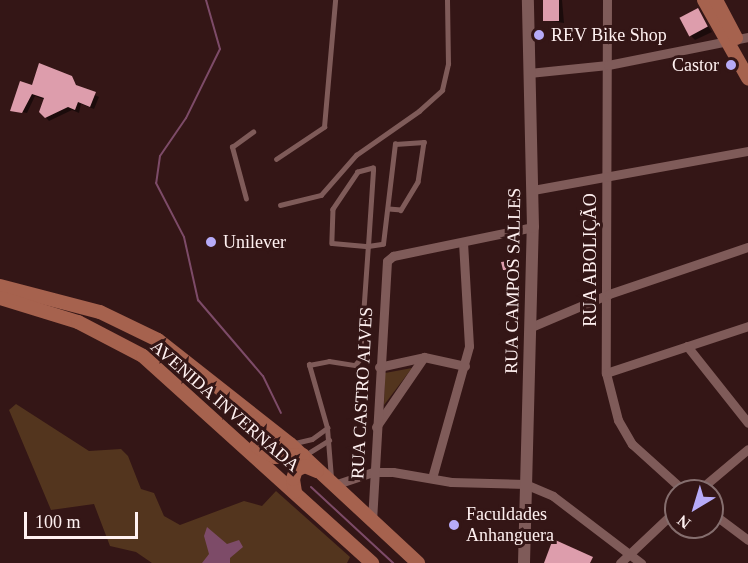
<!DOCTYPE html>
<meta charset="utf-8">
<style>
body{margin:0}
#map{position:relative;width:748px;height:563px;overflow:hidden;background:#341616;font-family:"Times New Roman",serif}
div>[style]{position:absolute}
.green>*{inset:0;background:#53351e}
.water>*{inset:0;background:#7d4b68}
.shadow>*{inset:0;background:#0007}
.stream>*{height:2px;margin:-1px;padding:0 1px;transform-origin:1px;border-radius:1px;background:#7d4b68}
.building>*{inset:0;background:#dd9dac;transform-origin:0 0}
.lane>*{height:4.5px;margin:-2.25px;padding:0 2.25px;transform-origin:2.25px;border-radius:2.25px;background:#7f5b59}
.street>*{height:9px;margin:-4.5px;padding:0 4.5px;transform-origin:4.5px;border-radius:4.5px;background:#7f5b59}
.secondary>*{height:12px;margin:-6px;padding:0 6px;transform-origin:6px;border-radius:6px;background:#7f5b59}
.primary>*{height:14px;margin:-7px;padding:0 7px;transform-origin:7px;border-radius:7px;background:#a6624e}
.dots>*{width:16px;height:16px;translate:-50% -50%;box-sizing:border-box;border:3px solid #341616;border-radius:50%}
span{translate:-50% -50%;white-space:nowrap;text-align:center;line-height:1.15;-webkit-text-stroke:6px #341616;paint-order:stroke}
.poi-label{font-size:18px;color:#fff1f1}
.left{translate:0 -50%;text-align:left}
.right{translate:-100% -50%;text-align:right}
.street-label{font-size:18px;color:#fff1f1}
.north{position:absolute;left:664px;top:479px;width:60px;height:60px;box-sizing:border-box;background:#341616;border:2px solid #856e6e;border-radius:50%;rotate:218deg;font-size:16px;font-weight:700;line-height:24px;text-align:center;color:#fff1f1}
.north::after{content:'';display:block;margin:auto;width:21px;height:27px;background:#b7abf8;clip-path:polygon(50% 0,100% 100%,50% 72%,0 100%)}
.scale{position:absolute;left:24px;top:512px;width:114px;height:27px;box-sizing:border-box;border:3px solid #fff1f1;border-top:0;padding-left:8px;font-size:18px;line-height:21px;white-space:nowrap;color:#fff1f1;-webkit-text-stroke:4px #341616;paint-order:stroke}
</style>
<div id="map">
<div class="green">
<div style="clip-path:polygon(412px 368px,384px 405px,385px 373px)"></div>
<div style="clip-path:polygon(16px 404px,89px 451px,121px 449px,128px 456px,141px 489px,154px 493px,164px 516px,180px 525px,244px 501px,262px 506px,276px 491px,350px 557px,347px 563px,152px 563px,136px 552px,110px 546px,94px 504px,51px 510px,9px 410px)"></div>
</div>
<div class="water">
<div style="clip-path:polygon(207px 527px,227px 544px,239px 540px,243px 547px,230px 558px,230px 563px,202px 563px,209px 554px,204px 536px)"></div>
</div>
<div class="shadow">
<div style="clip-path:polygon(544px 0,562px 0,564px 23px,545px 20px)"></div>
<div style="clip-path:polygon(698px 10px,712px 32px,695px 40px,690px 35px)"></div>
<div style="clip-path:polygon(71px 77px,78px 87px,99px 97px,94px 109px,81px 104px,79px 113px,72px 110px,49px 121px,41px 112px,45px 100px,35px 96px,27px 113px,12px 110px,33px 87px)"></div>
<div style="clip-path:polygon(517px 261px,521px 274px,504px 269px)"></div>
</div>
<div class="stream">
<div style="left:206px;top:0;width:51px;rotate:74.1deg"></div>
<div style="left:220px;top:49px;width:77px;rotate:116.2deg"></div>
<div style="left:186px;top:118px;width:46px;rotate:124.4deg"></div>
<div style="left:160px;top:156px;width:27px;rotate:98deg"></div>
<div style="left:156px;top:183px;width:61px;rotate:62.6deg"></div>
<div style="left:184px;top:237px;width:65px;rotate:77.5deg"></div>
<div style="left:198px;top:300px;width:100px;rotate:49.5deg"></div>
<div style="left:263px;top:376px;width:41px;rotate:64.1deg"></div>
<div style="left:311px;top:487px;width:112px;rotate:42.8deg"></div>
</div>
<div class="building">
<div style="left:543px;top:0;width:16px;height:21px"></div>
<div style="left:698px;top:8px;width:21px;height:21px;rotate:62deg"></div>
<div style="clip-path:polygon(39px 63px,72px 76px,76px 85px,96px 92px,90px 107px,78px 102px,75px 110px,68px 107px,45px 118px,39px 112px,44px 98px,32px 94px,22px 113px,10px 111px,20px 81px,32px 85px)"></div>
<div style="clip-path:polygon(518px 260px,518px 271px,503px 270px,501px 262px)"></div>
<div style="clip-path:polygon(553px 539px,593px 557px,590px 563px,544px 563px)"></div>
</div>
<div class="lane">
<div style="left:276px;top:159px;width:58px;rotate:-33.7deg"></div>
<div style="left:324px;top:127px;width:127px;rotate:-85deg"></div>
<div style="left:246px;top:199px;width:54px;rotate:-105.1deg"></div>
<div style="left:232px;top:147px;width:26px;rotate:-36deg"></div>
<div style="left:280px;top:205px;width:42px;rotate:-13.7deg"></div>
<div style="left:321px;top:195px;width:53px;rotate:-48.8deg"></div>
<div style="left:356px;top:155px;width:77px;rotate:-34.9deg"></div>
<div style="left:419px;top:111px;width:31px;rotate:-42deg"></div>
<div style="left:442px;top:90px;width:27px;rotate:-77deg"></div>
<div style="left:448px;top:64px;width:64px;rotate:-90.9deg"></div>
<div style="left:295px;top:443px;width:17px;rotate:-13deg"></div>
<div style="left:312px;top:439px;width:19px;rotate:-36deg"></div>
<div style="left:307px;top:454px;width:26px;rotate:-32deg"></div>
<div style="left:331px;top:478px;width:50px;rotate:-94.6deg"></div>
<div style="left:327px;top:428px;width:66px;rotate:-105.9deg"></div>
<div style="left:309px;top:365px;width:20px;rotate:-11deg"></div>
<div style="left:329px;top:361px;width:26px;rotate:9deg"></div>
<div style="left:355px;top:365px;width:8px;rotate:-50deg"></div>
<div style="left:360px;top:359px;width:113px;rotate:-86deg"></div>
<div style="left:368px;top:246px;width:76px;rotate:-86.2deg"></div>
<div style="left:373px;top:170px;width:2px;rotate:-90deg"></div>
<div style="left:373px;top:168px;width:16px;rotate:165deg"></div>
<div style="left:358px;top:172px;width:45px;rotate:124deg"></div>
<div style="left:333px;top:209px;width:34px;rotate:92deg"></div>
<div style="left:332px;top:243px;width:36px;rotate:5deg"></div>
<div style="left:368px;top:246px;width:15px;rotate:-8deg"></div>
<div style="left:383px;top:244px;width:101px;rotate:-83.2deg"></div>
<div style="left:395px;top:144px;width:29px;rotate:-4deg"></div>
<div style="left:424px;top:142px;width:40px;rotate:98.5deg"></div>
<div style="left:418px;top:182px;width:33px;rotate:121deg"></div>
<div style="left:401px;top:210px;width:12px;rotate:-175deg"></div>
</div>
<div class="street">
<div style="left:607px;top:0;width:373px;rotate:90.2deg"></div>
<div style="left:606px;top:373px;width:49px;rotate:75.7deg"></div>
<div style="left:618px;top:420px;width:28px;rotate:60deg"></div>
<div style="left:632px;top:444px;width:70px;rotate:42.1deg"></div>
<div style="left:529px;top:73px;width:79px;rotate:-5.8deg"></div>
<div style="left:608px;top:65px;width:143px;rotate:-11.3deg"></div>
<div style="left:533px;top:190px;width:219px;rotate:-10.3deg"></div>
<div style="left:531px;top:327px;width:85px;rotate:-22.9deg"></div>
<div style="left:609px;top:294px;width:147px;rotate:-18.7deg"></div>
<div style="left:687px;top:346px;width:98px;rotate:51.6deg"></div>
<div style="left:379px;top:367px;width:46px;rotate:-12.5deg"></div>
<div style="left:424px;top:357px;width:42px;rotate:12.4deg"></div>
<div style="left:606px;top:373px;width:150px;rotate:-18.3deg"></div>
<div style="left:376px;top:427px;width:85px;rotate:-55.6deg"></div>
<div style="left:432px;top:478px;width:137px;rotate:-74.3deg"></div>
<div style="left:469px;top:346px;width:103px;rotate:-93.3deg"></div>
<div style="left:334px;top:485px;width:41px;rotate:-18.4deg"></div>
<div style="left:373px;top:472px;width:20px"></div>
<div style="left:393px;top:472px;width:59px;rotate:9.8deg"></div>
<div style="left:451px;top:482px;width:74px;rotate:1.5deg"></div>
<div style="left:525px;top:484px;width:30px;rotate:23deg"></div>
<div style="left:553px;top:496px;width:111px;rotate:37.3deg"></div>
<div style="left:698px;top:491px;width:65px;rotate:-40deg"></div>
<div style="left:712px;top:513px;width:45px;rotate:36.9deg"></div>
<div style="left:372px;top:521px;width:260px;rotate:-86.7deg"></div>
<div style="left:387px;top:261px;width:8px;rotate:-40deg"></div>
<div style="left:393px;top:256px;width:143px;rotate:-11.7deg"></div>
<div style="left:620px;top:563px;width:77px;rotate:-43.4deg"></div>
</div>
<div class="secondary">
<div style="left:524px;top:563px;width:336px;rotate:-88.5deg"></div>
<div style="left:533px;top:227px;width:227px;rotate:-91.3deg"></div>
</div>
<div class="primary">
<div style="left:704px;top:0;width:90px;rotate:60.6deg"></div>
<div style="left:716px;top:0;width:43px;rotate:62.2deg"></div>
<div style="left:0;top:286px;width:103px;rotate:14.6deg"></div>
<div style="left:100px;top:312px;width:64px;rotate:25.8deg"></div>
<div style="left:158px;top:340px;width:168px;rotate:38.2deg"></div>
<div style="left:290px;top:444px;width:175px;rotate:42.9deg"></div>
<div style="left:0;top:298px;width:82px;rotate:17.1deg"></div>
<div style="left:78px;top:322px;width:73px;rotate:27.6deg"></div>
<div style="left:143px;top:356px;width:309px;rotate:42.1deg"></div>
<div style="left:256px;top:446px;width:22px;rotate:30deg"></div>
<div style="left:275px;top:457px;width:28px;rotate:-4deg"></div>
<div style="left:295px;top:492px;width:13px;rotate:-99deg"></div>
<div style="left:293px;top:479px;width:9px;rotate:-72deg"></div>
<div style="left:296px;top:470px;width:10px;rotate:-24deg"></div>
<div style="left:305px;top:466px;width:13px;rotate:23deg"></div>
</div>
<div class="dots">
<div style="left:539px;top:35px;background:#b7abf8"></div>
<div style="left:731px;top:65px;background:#b7abf8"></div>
<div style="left:211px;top:242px;background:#b7abf8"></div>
<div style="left:454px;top:525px;background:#b7abf8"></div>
</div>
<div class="poi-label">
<span class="left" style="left:551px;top:35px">REV Bike Shop</span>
<span class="right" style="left:719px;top:65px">Castor</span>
<span class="left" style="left:223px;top:242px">Unilever</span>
<span class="left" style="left:466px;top:525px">Faculdades<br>Anhanguera</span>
</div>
<div class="street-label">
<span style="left:590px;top:260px;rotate:-90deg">RUA ABOLIÇÃO</span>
<span style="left:513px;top:281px;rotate:-89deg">RUA CAMPOS SALLES</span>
<span style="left:362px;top:393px;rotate:-87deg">RUA CASTRO ALVES</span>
<span style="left:225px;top:406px;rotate:41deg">AVENIDA INVERNADA</span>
</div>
<div class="north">N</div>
<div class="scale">100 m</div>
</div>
